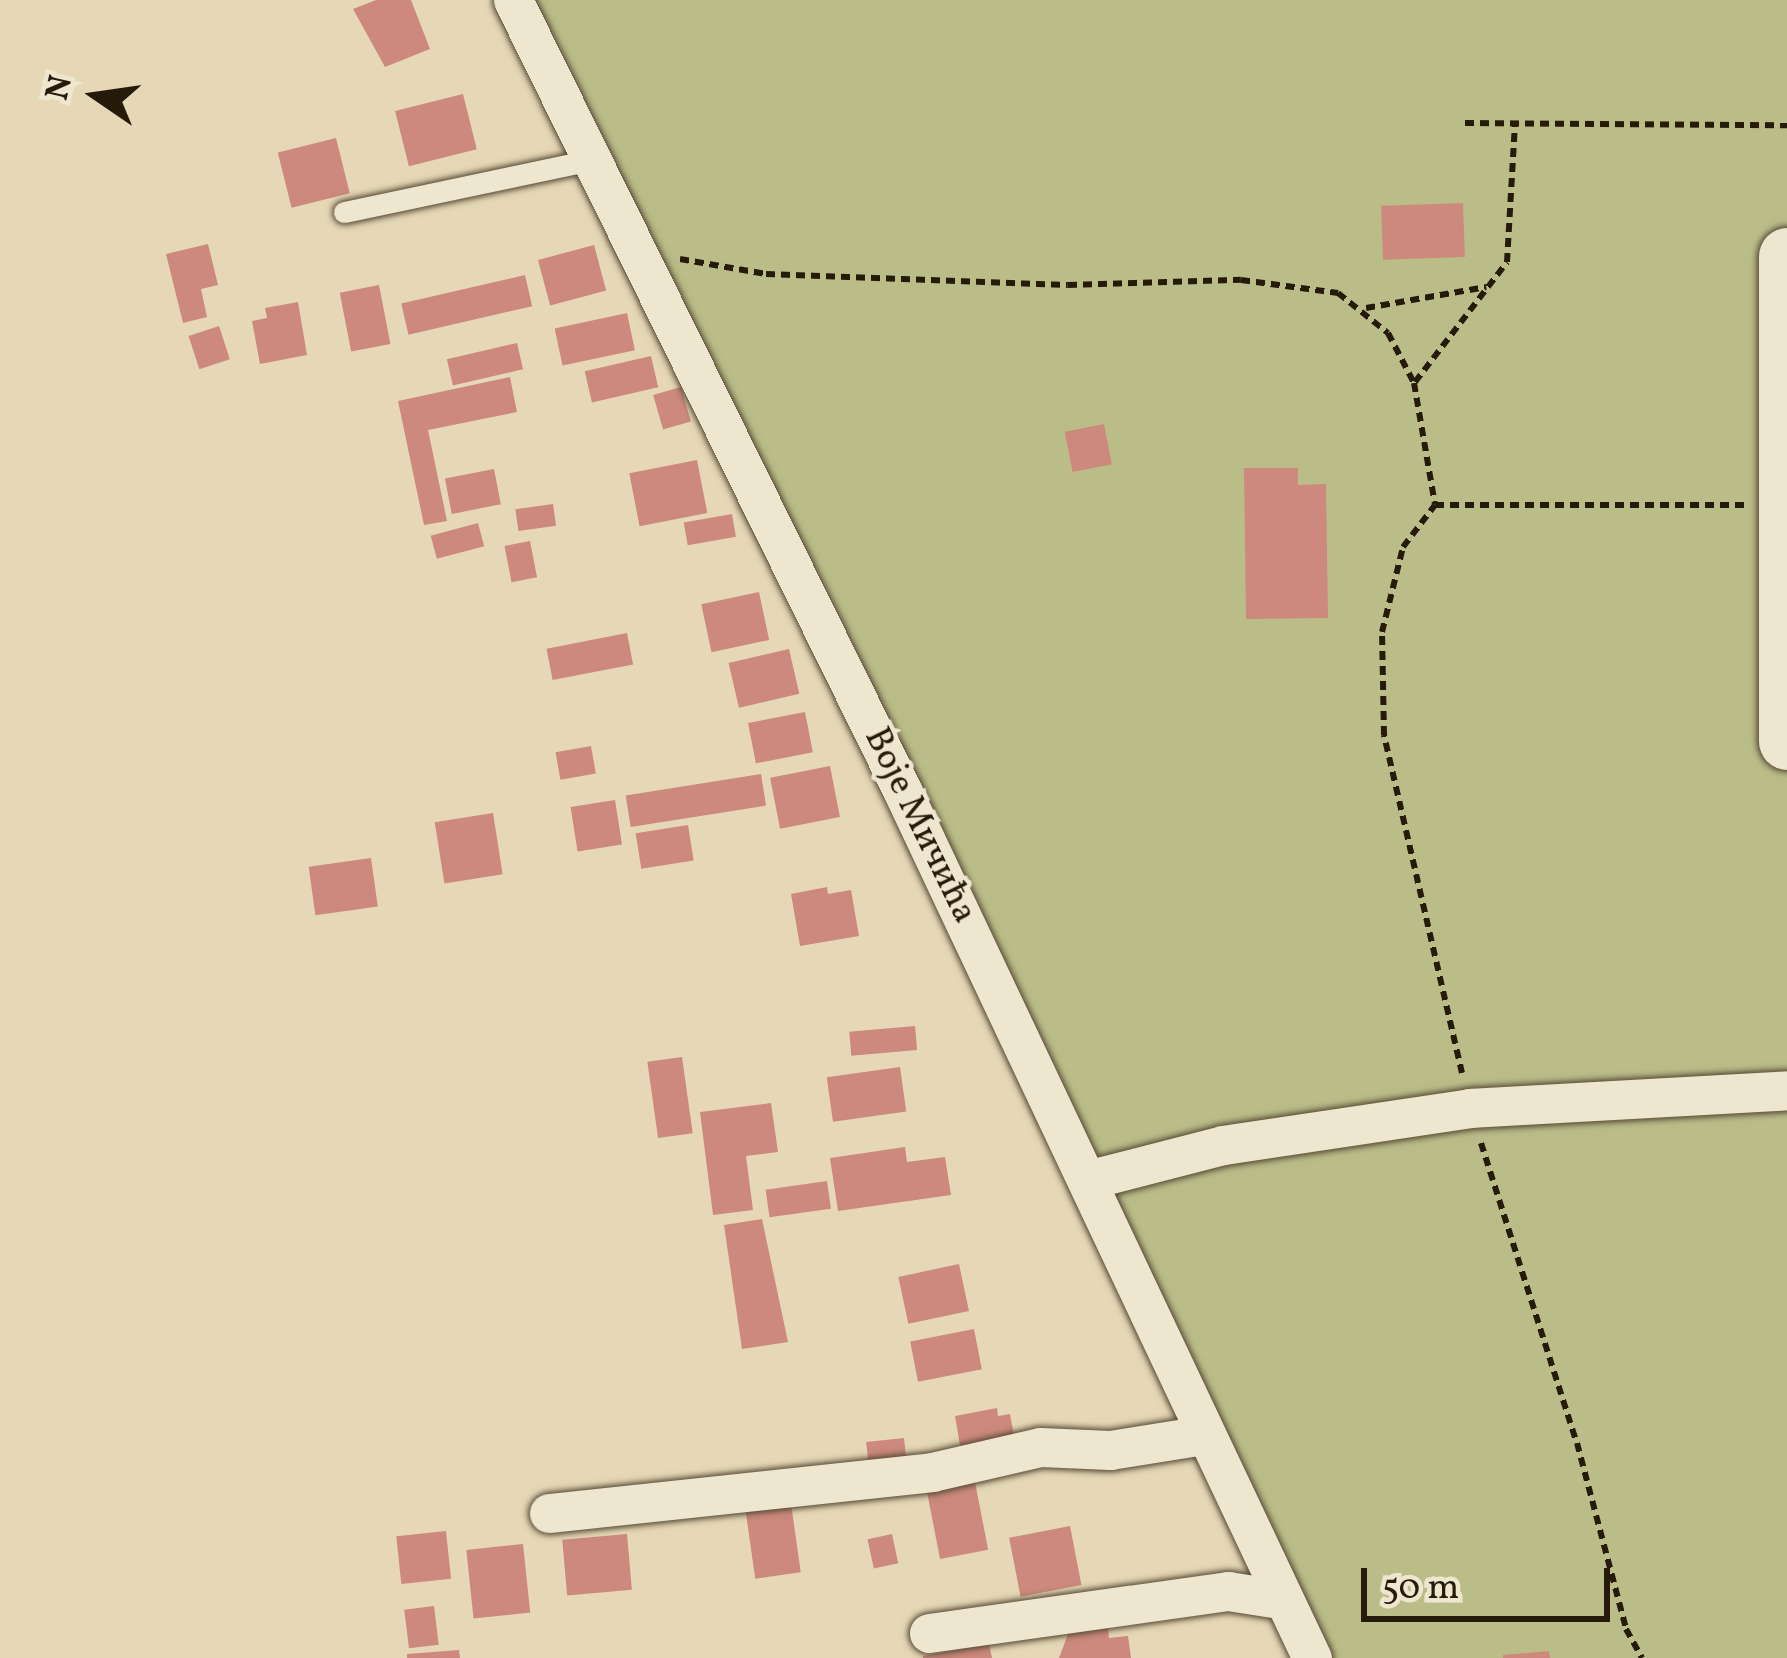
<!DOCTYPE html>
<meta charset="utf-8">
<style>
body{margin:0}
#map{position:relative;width:1787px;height:1658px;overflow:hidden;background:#e6d8b6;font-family:Vollkorn,serif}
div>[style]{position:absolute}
.green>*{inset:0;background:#bbbd89}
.building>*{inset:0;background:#cd897d;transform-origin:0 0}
.path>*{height:6px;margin-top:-3px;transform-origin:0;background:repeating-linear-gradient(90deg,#261b0b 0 9px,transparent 0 15px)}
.roads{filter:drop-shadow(0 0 3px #564a36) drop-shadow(0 0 3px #564a36)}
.lane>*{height:21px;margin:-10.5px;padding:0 10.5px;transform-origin:10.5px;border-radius:10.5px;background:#efe6d0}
.street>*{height:39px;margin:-19.5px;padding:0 19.5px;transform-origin:19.5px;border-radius:19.5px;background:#efe6d0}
.secondary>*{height:57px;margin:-28.5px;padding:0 28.5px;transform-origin:28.5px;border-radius:28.5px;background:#efe6d0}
span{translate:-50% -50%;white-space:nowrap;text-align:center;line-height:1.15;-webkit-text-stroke:9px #efe6d0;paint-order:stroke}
.street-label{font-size:36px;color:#261b0b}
.north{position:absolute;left:36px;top:36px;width:120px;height:120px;-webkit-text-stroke:9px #efe6d0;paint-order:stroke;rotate:283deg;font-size:33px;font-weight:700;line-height:48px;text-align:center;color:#261b0b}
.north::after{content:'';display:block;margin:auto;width:42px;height:54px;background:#261b0b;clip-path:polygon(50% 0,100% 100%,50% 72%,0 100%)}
.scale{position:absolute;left:1361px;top:1568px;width:249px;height:54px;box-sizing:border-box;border:6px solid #261b0b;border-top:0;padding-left:15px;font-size:36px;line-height:42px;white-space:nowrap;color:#261b0b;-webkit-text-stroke:9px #efe6d0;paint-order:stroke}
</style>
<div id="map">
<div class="green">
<div style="clip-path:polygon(513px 0,1787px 0,1787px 1658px,1312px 1658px)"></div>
</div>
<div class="building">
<div style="clip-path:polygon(376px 0,411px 0,430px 49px,385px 67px,353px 9px)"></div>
<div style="left:463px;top:94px;width:57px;height:70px;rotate:76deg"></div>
<div style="left:336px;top:138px;width:57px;height:60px;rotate:76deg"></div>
<div style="left:1463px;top:203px;width:54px;height:82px;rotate:88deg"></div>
<div style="clip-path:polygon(208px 244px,218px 285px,201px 289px,207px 317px,183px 323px,166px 254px)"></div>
<div style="left:594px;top:245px;width:47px;height:58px;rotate:75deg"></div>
<div style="left:525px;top:275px;width:32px;height:127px;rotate:77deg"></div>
<div style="left:379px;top:285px;width:60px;height:40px;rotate:79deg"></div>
<div style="clip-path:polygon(298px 302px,307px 355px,260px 364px,252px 321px,267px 318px,265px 308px)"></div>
<div style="left:627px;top:313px;width:38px;height:74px;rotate:78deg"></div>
<div style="left:219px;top:326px;width:35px;height:32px;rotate:72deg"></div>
<div style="left:517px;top:343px;width:27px;height:72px;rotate:77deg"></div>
<div style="left:651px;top:356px;width:32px;height:68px;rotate:77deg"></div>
<div style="clip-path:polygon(510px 377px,517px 412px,428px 430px,447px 521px,424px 525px,398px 401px)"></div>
<div style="left:681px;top:387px;width:36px;height:29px;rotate:74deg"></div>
<div style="left:1104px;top:424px;width:41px;height:40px;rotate:79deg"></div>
<div style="left:697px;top:460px;width:54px;height:69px;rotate:79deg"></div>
<div style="clip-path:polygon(1244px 468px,1298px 468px,1298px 485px,1326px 484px,1328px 618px,1246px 619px)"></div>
<div style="left:494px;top:469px;width:36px;height:50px;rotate:79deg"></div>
<div style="left:553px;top:504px;width:22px;height:38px;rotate:82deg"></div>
<div style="left:732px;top:514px;width:23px;height:49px;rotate:80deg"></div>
<div style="left:478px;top:523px;width:24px;height:49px;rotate:75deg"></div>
<div style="left:530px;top:541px;width:37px;height:26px;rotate:79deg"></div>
<div style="left:759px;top:592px;width:49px;height:59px;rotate:78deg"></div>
<div style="left:627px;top:633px;width:32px;height:82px;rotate:79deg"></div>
<div style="left:789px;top:649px;width:46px;height:62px;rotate:77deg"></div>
<div style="left:805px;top:712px;width:41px;height:58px;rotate:79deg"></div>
<div style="left:591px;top:746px;width:28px;height:36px;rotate:80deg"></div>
<div style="left:830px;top:766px;width:52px;height:61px;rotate:79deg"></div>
<div style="left:761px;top:774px;width:32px;height:137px;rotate:81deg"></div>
<div style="left:615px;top:800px;width:45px;height:45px;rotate:81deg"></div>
<div style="left:493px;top:813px;width:62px;height:59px;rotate:81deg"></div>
<div style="left:688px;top:825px;width:36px;height:53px;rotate:81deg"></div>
<div style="left:371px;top:858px;width:49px;height:63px;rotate:82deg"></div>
<div style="clip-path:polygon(827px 887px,828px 894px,851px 890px,859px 936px,800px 946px,791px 894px)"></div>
<div style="left:915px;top:1026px;width:24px;height:66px;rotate:85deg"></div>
<div style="left:682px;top:1057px;width:77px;height:35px;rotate:82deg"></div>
<div style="left:900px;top:1067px;width:45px;height:74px;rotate:82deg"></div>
<div style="clip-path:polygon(771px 1103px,778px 1152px,746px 1156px,753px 1210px,713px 1215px,700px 1112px)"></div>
<div style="clip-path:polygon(905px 1147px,907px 1162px,945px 1157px,951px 1195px,838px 1211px,830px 1158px)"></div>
<div style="left:827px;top:1181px;width:28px;height:62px;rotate:82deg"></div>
<div style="clip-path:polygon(762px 1219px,788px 1342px,742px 1349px,724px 1225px)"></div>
<div style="left:959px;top:1264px;width:48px;height:62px;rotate:78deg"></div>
<div style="left:974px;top:1329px;width:41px;height:65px;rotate:79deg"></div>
<div style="clip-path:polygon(997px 1408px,998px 1416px,1010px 1414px,1015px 1441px,961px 1451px,955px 1416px)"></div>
<div style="left:904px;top:1438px;width:27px;height:38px;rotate:84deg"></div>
<div style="left:975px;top:1482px;width:69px;height:49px;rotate:79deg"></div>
<div style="left:791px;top:1503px;width:70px;height:46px;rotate:82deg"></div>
<div style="left:1070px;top:1526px;width:60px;height:62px;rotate:79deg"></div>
<div style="left:446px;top:1531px;width:48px;height:50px;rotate:84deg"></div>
<div style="left:627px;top:1534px;width:56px;height:65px;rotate:85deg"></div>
<div style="left:892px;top:1534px;width:30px;height:25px;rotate:78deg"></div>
<div style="left:523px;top:1544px;width:69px;height:57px;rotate:84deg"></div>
<div style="left:434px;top:1606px;width:39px;height:30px;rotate:83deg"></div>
<div style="clip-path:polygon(1108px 1628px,1109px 1638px,1128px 1636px,1131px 1658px,1059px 1658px,1068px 1634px)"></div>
<div style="clip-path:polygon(989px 1644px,992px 1658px,923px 1658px,923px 1656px)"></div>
<div style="clip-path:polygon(459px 1650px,460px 1658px,407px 1658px,407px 1654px)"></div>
<div style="clip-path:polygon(1549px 1651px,1550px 1658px,1503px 1658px,1503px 1655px)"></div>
</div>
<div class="path">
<div style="left:1465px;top:123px;width:322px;rotate:0.4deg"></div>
<div style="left:680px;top:259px;width:87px;rotate:9.9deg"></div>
<div style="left:766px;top:274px;width:302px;rotate:2.1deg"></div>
<div style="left:1068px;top:285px;width:173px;rotate:-1.7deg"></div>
<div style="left:1241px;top:280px;width:98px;rotate:7.6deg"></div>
<div style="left:1338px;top:293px;width:64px;rotate:38.7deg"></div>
<div style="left:1388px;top:333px;width:56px;rotate:62.5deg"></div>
<div style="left:1414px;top:383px;width:123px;rotate:80.2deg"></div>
<div style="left:1366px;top:308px;width:122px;rotate:-9.9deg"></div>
<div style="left:1415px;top:382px;width:151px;rotate:-52.5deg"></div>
<div style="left:1507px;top:262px;width:139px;rotate:-86.7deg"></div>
<div style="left:1462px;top:1073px;width:347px;rotate:-103deg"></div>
<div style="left:1384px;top:735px;width:103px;rotate:-91.1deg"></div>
<div style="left:1382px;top:632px;width:88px;rotate:-76.1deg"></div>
<div style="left:1403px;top:547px;width:53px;rotate:-52.7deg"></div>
<div style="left:1435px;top:505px;width:309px"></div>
<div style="left:1481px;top:1143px;width:315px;rotate:72.3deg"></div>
<div style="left:1577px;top:1443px;width:192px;rotate:75.2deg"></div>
<div style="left:1626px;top:1629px;width:33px;rotate:61deg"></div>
</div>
<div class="roads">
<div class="lane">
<div style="left:344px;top:212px;width:258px;rotate:-11.9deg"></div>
</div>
<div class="street">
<div style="left:513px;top:0;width:881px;rotate:63.78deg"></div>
<div style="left:902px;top:790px;width:960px;rotate:64.72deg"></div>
<div style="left:1087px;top:1180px;width:140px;rotate:-14.4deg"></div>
<div style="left:1223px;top:1145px;width:250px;rotate:-8.5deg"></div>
<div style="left:1470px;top:1108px;width:318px;rotate:-3.2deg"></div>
<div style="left:549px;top:1513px;width:385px;rotate:-6.1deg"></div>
<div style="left:932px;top:1472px;width:111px;rotate:-13deg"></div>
<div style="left:1040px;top:1447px;width:70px;rotate:2.5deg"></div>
<div style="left:1110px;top:1450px;width:95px;rotate:-9.1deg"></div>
<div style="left:929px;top:1633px;width:302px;rotate:-8deg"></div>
<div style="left:1228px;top:1591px;width:52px;rotate:8.9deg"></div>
</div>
<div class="secondary">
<div style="left:1787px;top:256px;width:485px;rotate:90deg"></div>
</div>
</div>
<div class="street-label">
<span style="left:919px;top:826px;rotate:64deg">Воје Мичића</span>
</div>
<div class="north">N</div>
<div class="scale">50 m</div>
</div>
